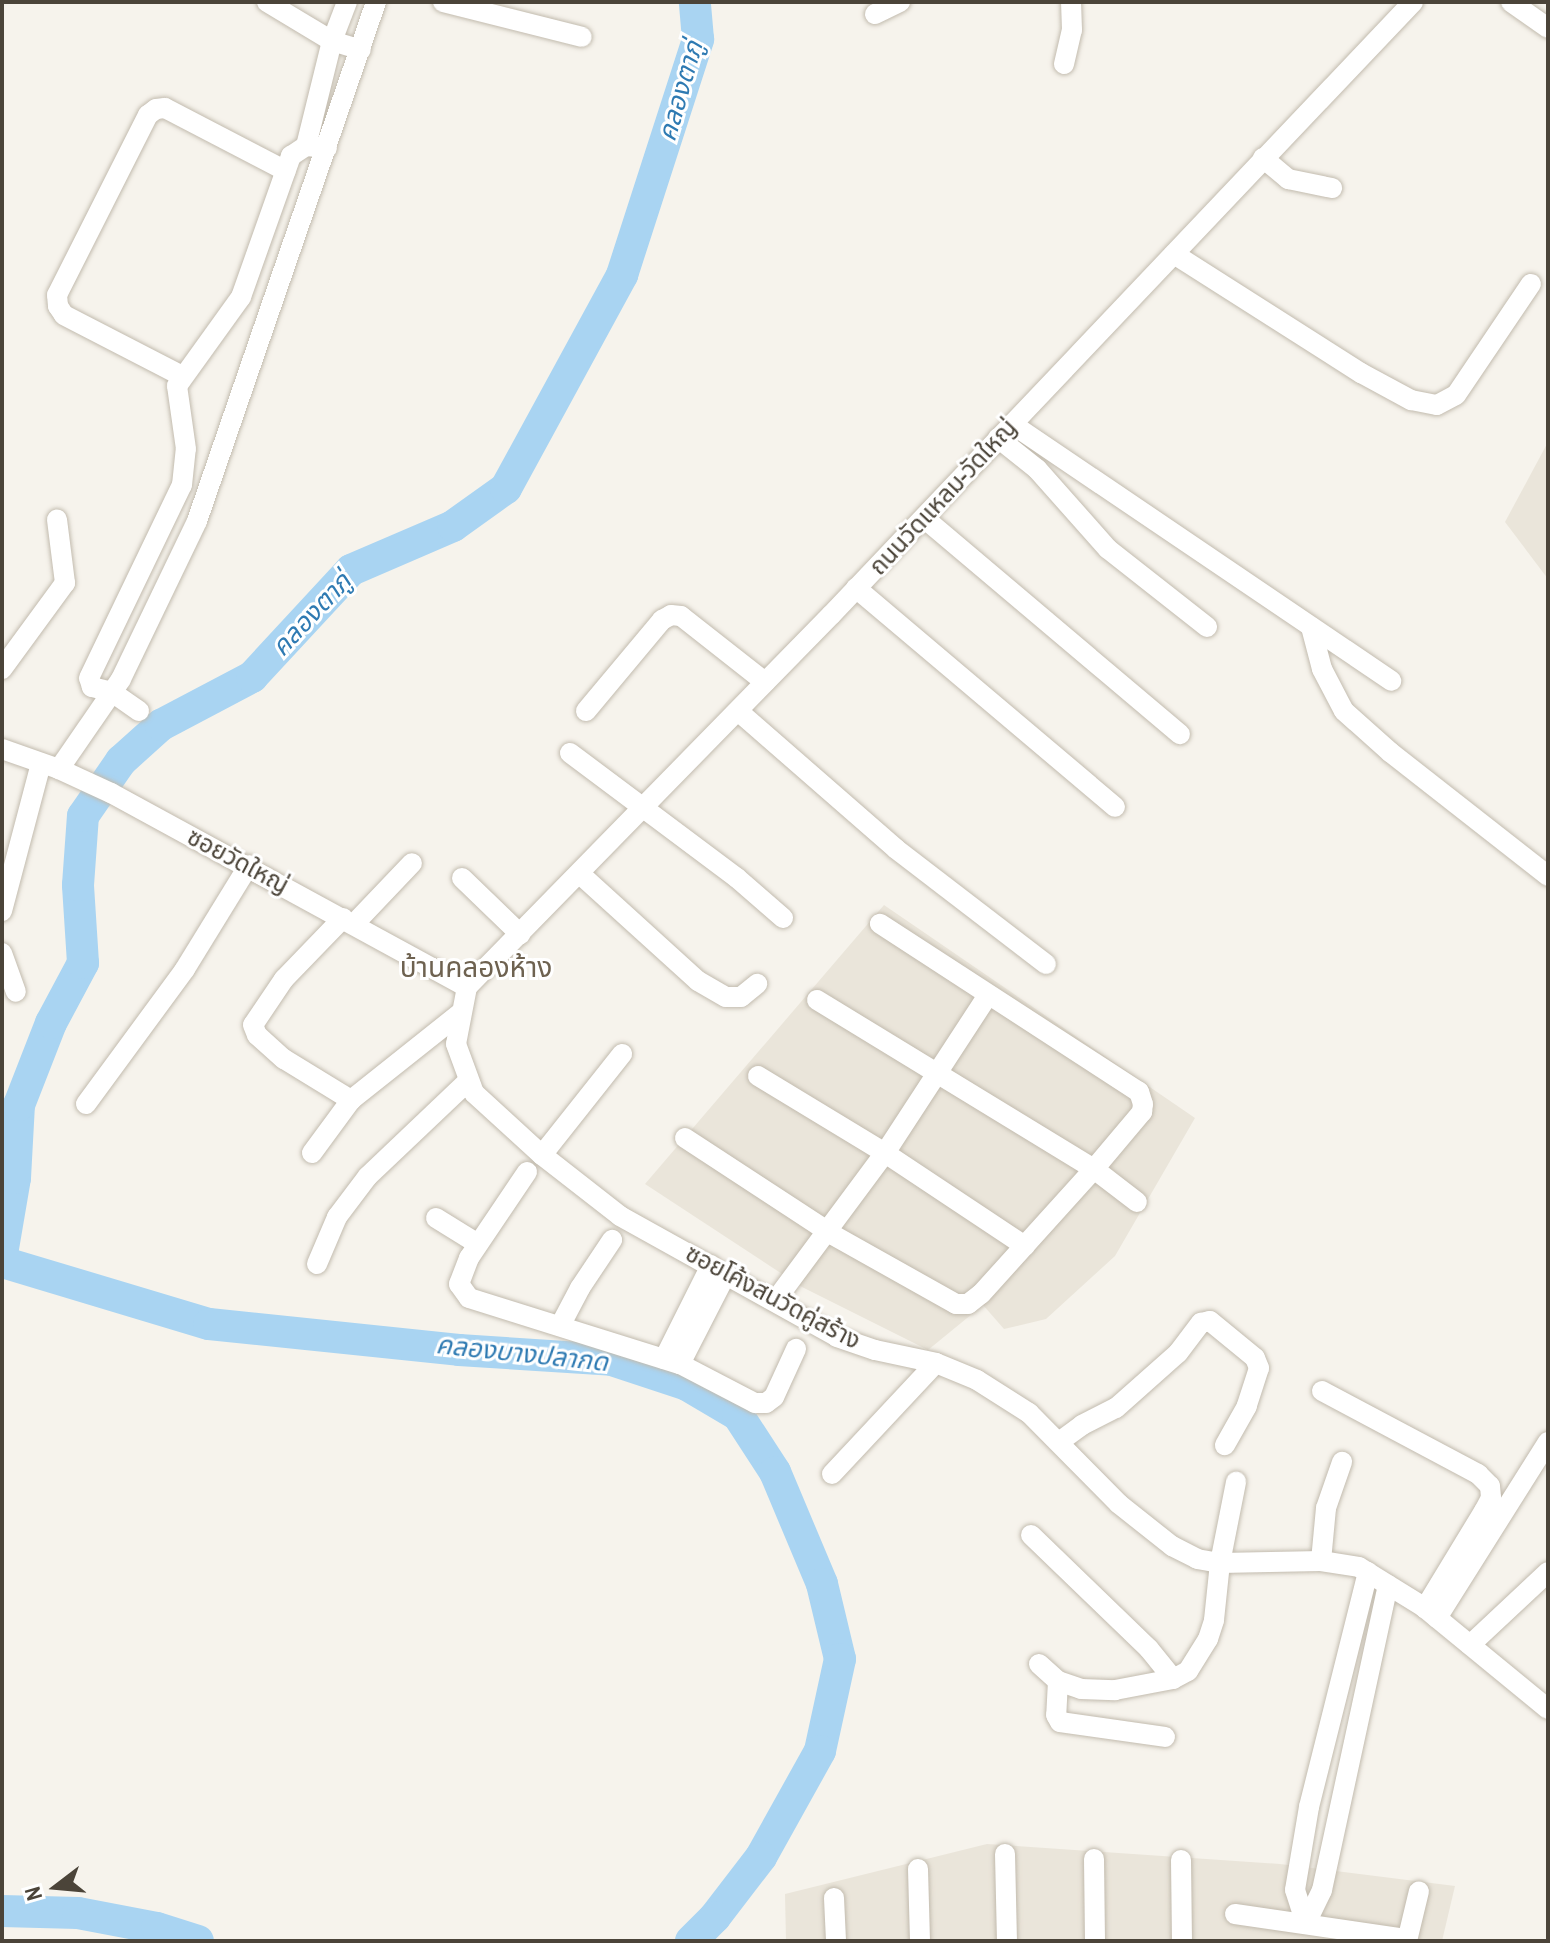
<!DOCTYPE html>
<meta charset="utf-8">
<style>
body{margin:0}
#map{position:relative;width:1550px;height:1943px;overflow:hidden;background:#f6f3ec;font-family:"Archivo Narrow","Noto Sans Thai",sans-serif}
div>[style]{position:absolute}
.residential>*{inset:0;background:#eae5da}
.river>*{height:32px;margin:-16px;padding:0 16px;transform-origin:16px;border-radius:16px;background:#a9d4f2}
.roads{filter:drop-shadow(0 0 2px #c2bbae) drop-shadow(0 0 2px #c2bbae)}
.minor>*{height:20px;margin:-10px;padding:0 10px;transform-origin:10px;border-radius:10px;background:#fff}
span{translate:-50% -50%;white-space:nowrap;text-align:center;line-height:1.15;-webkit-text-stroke:6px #fff;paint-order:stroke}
.street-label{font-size:24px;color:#4b4439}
.water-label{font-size:26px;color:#2e7ab2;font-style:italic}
.quarter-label{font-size:28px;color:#6e6250}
.frame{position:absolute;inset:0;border:4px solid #4b4439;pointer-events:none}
.north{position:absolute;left:16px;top:1847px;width:80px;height:80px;-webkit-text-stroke:6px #fff;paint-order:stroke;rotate:254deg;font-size:22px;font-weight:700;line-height:32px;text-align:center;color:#4b4439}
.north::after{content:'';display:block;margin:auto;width:28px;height:36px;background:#4b4439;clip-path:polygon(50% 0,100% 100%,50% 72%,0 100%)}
</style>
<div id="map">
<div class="residential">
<div style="clip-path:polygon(1548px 442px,1548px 579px,1505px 522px)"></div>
<div style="clip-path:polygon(884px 905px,1195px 1118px,1115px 1256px,1046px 1319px,1004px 1329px,983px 1305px,928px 1350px,802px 1287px,645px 1184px)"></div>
<div style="clip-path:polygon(987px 1844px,1280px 1864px,1455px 1886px,1442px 1941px,786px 1941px,785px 1894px)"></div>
</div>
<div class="river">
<div style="left:2px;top:1254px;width:77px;rotate:-80.3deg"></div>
<div style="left:15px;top:1178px;width:73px;rotate:-86.9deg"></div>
<div style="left:19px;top:1105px;width:88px;rotate:-68.7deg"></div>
<div style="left:51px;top:1023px;width:68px;rotate:-61.9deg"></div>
<div style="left:83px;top:963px;width:78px;rotate:-93.7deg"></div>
<div style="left:78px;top:885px;width:69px;rotate:-85.9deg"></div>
<div style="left:83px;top:816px;width:67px;rotate:-55.4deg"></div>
<div style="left:121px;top:761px;width:54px;rotate:-42deg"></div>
<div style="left:161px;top:725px;width:103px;rotate:-27.8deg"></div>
<div style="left:252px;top:677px;width:146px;rotate:-47.2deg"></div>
<div style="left:351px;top:570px;width:111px;rotate:-23.3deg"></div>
<div style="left:453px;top:526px;width:65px;rotate:-35.6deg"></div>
<div style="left:506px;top:488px;width:243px;rotate:-61.4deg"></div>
<div style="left:622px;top:275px;width:248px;rotate:-72.1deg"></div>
<div style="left:698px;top:39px;width:37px;rotate:-95deg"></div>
<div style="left:2px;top:1262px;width:216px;rotate:16.7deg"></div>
<div style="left:209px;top:1324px;width:251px;rotate:5.9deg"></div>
<div style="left:459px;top:1350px;width:153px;rotate:3.7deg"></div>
<div style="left:612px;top:1360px;width:79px;rotate:18.4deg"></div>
<div style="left:687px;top:1385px;width:59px;rotate:30.5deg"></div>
<div style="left:738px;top:1415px;width:68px;rotate:57deg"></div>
<div style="left:775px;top:1472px;width:121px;rotate:67.2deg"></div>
<div style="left:822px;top:1584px;width:77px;rotate:76.5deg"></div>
<div style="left:840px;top:1659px;width:94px;rotate:102.3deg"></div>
<div style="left:820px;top:1751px;width:121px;rotate:119.1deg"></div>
<div style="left:761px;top:1857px;width:76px;rotate:127.5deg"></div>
<div style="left:715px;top:1917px;width:34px;rotate:135deg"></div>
<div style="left:2px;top:1911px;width:76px;rotate:1.5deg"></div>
<div style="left:78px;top:1913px;width:80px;rotate:10.8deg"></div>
<div style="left:157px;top:1928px;width:43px;rotate:17.6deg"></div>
</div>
<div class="roads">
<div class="minor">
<div style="left:267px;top:2px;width:76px;rotate:31deg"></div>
<div style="left:332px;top:41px;width:108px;rotate:103.9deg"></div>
<div style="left:347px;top:2px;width:42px;rotate:111deg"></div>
<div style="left:332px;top:41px;width:30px;rotate:17deg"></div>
<div style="left:443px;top:2px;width:143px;rotate:14.1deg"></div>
<div style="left:1413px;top:2px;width:845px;rotate:133.51deg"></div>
<div style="left:831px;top:615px;width:520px;rotate:134.38deg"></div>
<div style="left:467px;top:987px;width:58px;rotate:100.9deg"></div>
<div style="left:456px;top:1044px;width:52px;rotate:69.8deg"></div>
<div style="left:474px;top:1093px;width:92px;rotate:42.4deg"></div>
<div style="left:542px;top:1155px;width:99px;rotate:38deg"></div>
<div style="left:620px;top:1216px;width:248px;rotate:29.1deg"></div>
<div style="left:837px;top:1337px;width:40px;rotate:18.9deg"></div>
<div style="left:875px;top:1350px;width:62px;rotate:12deg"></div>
<div style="left:936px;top:1363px;width:44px;rotate:22.5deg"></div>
<div style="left:977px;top:1380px;width:62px;rotate:32.4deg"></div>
<div style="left:1029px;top:1413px;width:128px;rotate:45.3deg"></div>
<div style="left:1119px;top:1504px;width:68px;rotate:38.4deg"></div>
<div style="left:1172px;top:1546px;width:28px;rotate:27deg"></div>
<div style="left:1197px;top:1559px;width:23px;rotate:10deg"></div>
<div style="left:1220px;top:1563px;width:101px;rotate:-1.1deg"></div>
<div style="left:1321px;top:1561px;width:38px;rotate:9deg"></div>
<div style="left:1359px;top:1567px;width:78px;rotate:31.8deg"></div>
<div style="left:1425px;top:1608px;width:159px;rotate:39.4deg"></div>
<div style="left:1511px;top:2px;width:45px;rotate:35.1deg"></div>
<div style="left:875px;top:14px;width:28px;rotate:-26deg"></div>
<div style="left:1064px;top:64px;width:35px;rotate:-77deg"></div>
<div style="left:1072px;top:30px;width:28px;rotate:-92deg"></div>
<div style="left:1263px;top:158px;width:33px;rotate:40deg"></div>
<div style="left:1288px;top:179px;width:45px;rotate:11.6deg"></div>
<div style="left:1174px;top:254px;width:222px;rotate:32.5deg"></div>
<div style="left:1361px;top:373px;width:57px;rotate:28.4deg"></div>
<div style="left:1411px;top:400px;width:26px;rotate:11deg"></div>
<div style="left:1437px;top:405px;width:21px;rotate:-28deg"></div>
<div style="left:1456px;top:395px;width:134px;rotate:-56deg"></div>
<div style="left:182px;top:376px;width:133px;rotate:-152.7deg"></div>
<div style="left:64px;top:315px;width:11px;rotate:-124deg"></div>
<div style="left:58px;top:306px;width:11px;rotate:-95deg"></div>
<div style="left:57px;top:295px;width:202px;rotate:-63.2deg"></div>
<div style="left:148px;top:115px;width:10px;rotate:-37deg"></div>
<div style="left:156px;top:109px;width:9px;rotate:-6deg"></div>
<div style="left:165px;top:108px;width:136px;rotate:27.5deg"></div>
<div style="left:1012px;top:424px;width:458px;rotate:34.1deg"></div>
<div style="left:998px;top:438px;width:50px;rotate:38.5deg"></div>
<div style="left:1037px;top:469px;width:107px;rotate:48.4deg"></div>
<div style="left:1108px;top:549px;width:126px;rotate:38.2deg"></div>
<div style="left:924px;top:518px;width:335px;rotate:40.2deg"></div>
<div style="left:856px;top:588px;width:339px;rotate:40.2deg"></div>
<div style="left:1311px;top:627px;width:43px;rotate:75.3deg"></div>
<div style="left:1322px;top:669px;width:47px;rotate:62.4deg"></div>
<div style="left:1344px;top:711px;width:62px;rotate:41.7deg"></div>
<div style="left:1390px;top:752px;width:201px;rotate:38.1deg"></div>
<div style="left:2px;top:669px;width:107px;rotate:-53.8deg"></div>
<div style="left:65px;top:583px;width:64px;rotate:-97.2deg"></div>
<div style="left:139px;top:711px;width:33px;rotate:-145deg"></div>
<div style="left:112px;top:692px;width:21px;rotate:-166deg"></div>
<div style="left:92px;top:687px;width:9px;rotate:-108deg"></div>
<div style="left:89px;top:678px;width:214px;rotate:-64.3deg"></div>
<div style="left:182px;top:485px;width:36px;rotate:-84deg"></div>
<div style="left:186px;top:449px;width:64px;rotate:-98.1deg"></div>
<div style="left:177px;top:386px;width:110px;rotate:-54.3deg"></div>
<div style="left:241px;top:297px;width:150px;rotate:-70.5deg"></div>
<div style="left:291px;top:156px;width:18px;rotate:-34deg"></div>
<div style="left:306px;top:146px;width:21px;rotate:5deg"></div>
<div style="left:586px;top:711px;width:119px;rotate:-50.1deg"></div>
<div style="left:662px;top:620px;width:10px;rotate:-29deg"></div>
<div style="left:671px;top:615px;width:10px;rotate:6deg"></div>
<div style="left:681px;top:616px;width:107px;rotate:38.2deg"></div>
<div style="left:738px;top:711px;width:210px;rotate:41.1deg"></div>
<div style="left:896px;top:849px;width:189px;rotate:37.5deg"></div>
<div style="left:2px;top:749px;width:60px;rotate:19.3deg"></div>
<div style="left:59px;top:769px;width:57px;rotate:24.8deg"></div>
<div style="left:111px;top:793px;width:405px;rotate:28.6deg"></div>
<div style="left:570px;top:753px;width:209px;rotate:36.8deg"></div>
<div style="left:737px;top:878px;width:61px;rotate:41deg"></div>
<div style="left:59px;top:769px;width:109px;rotate:-55.4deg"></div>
<div style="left:121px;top:679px;width:175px;rotate:-64.3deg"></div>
<div style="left:197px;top:521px;width:549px;rotate:-70.97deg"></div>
<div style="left:580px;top:874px;width:159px;rotate:42.2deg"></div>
<div style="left:698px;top:981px;width:32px;rotate:30deg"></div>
<div style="left:726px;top:997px;width:15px"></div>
<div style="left:741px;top:997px;width:21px;rotate:-39deg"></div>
<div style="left:462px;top:878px;width:81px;rotate:44deg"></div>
<div style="left:2px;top:911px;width:153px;rotate:-75.2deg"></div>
<div style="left:343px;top:918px;width:85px;rotate:134deg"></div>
<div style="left:284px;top:979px;width:55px;rotate:124deg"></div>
<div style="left:253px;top:1025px;width:11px;rotate:68deg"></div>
<div style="left:257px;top:1035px;width:36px;rotate:42deg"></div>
<div style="left:284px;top:1059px;width:79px;rotate:31.5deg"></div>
<div style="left:354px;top:924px;width:84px;rotate:-46.4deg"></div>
<div style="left:2px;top:953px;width:41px;rotate:70.3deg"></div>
<div style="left:817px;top:1000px;width:324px;rotate:31.4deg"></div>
<div style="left:1094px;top:1169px;width:54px;rotate:37.5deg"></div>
<div style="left:758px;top:1076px;width:149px;rotate:31.2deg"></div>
<div style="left:885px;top:1153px;width:168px;rotate:33.6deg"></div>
<div style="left:86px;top:1104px;width:167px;rotate:-53.7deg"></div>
<div style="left:185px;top:969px;width:122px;rotate:-58.4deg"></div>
<div style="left:685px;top:1138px;width:177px;rotate:33.2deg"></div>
<div style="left:833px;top:1235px;width:141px;rotate:29.3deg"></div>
<div style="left:956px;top:1304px;width:12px"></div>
<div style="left:968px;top:1304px;width:16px;rotate:-38deg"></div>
<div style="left:981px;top:1294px;width:169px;rotate:-47.9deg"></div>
<div style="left:1094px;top:1169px;width:75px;rotate:-49.9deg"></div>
<div style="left:1142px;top:1112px;width:8px;rotate:-83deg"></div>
<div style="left:1143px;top:1104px;width:13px;rotate:-108deg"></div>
<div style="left:1139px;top:1092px;width:309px;rotate:-147deg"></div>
<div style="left:312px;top:1153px;width:66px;rotate:-53.7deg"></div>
<div style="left:351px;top:1100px;width:138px;rotate:-38.5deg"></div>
<div style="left:542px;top:1155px;width:129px;rotate:-51.6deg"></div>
<div style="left:527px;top:1172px;width:104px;rotate:124deg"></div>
<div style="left:469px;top:1258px;width:28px;rotate:111deg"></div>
<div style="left:459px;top:1284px;width:17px;rotate:54deg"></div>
<div style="left:469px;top:1298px;width:221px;rotate:17.4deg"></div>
<div style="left:680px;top:1364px;width:85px;rotate:27.5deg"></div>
<div style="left:755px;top:1403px;width:11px"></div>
<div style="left:766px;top:1403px;width:10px;rotate:-37deg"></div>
<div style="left:774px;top:1397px;width:53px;rotate:-65.4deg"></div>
<div style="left:436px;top:1218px;width:49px;rotate:31.8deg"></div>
<div style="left:317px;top:1264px;width:51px;rotate:-66.9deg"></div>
<div style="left:337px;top:1217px;width:51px;rotate:-52.9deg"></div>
<div style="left:368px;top:1176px;width:138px;rotate:-43.5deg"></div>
<div style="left:775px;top:1301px;width:184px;rotate:-53.4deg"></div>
<div style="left:885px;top:1153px;width:189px;rotate:-56.9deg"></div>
<div style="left:560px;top:1326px;width:43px;rotate:-62.2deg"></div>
<div style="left:580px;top:1288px;width:58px;rotate:-56.3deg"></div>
<div style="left:664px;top:1359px;width:105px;rotate:-63.4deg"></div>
<div style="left:680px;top:1364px;width:101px;rotate:-62.9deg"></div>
<div style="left:1322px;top:1391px;width:177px;rotate:28deg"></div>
<div style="left:1478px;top:1474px;width:17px;rotate:45deg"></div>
<div style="left:1490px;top:1486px;width:12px;rotate:85deg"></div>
<div style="left:1491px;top:1498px;width:15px;rotate:118deg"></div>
<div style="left:1484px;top:1511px;width:114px;rotate:121.3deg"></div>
<div style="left:1059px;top:1442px;width:29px;rotate:-36deg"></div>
<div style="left:1082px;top:1425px;width:38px;rotate:-27deg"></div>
<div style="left:1116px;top:1408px;width:83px;rotate:-41.6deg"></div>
<div style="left:1178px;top:1353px;width:38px;rotate:-53deg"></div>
<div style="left:1201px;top:1323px;width:9px;rotate:-13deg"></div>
<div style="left:1210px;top:1321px;width:58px;rotate:39.4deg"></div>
<div style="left:1255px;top:1358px;width:11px;rotate:68deg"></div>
<div style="left:1259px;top:1368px;width:40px;rotate:108deg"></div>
<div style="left:1247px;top:1406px;width:45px;rotate:119.4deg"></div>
<div style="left:832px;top:1474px;width:152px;rotate:-46.9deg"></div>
<div style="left:1031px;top:1535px;width:164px;rotate:44deg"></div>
<div style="left:1149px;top:1649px;width:38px;rotate:51deg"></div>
<div style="left:1321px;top:1561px;width:53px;rotate:-84.6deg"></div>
<div style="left:1326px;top:1508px;width:49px;rotate:-70.8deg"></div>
<div style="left:1368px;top:1572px;width:242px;rotate:104.1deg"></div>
<div style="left:1309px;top:1807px;width:84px;rotate:99.6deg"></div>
<div style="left:1295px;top:1890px;width:35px;rotate:72deg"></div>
<div style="left:1306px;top:1923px;width:37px;rotate:-64deg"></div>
<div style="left:1322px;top:1890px;width:312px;rotate:-77.8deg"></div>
<div style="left:1437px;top:1618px;width:208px;rotate:-57.8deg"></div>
<div style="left:1470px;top:1645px;width:107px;rotate:-43.1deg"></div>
<div style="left:1039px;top:1664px;width:25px;rotate:42deg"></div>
<div style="left:1058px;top:1681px;width:24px;rotate:19deg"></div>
<div style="left:1081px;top:1689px;width:34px;rotate:2deg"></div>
<div style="left:1115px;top:1690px;width:59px;rotate:-10.7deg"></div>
<div style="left:1173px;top:1679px;width:17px;rotate:-28deg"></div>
<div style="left:1188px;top:1671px;width:38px;rotate:-58deg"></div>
<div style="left:1208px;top:1639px;width:20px;rotate:-72deg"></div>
<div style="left:1214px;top:1620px;width:57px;rotate:-84deg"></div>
<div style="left:1220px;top:1563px;width:83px;rotate:-78.8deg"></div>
<div style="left:1058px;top:1681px;width:34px;rotate:93deg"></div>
<div style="left:1056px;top:1715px;width:8px;rotate:60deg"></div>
<div style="left:1060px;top:1722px;width:106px;rotate:8.1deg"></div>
<div style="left:1005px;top:1854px;width:87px;rotate:88.7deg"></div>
<div style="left:1094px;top:1859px;width:82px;rotate:89.3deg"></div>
<div style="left:1181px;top:1860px;width:81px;rotate:89.3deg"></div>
<div style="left:918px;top:1869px;width:72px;rotate:88.4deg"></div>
<div style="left:834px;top:1898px;width:43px;rotate:87.3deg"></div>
<div style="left:1235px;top:1914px;width:174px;rotate:8.3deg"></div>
<div style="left:1407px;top:1941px;width:51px;rotate:-76.5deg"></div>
</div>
</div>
<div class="street-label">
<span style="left:943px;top:497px;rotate:-47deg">ถนนวัดแหลม-วัดใหญ่</span>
<span style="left:238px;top:861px;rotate:28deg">ซอยวัดใหญ่</span>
<span style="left:773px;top:1297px;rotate:28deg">ซอยโค้งสนวัดคู่สร้าง</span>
</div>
<div class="water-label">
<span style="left:680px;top:91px;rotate:-74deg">คลองตาภู่</span>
<span style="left:311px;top:614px;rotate:-47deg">คลองตาภู่</span>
<span style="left:522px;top:1353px;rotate:6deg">คลองบางปลากด</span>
</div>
<div class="quarter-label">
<span style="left:476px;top:967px">บ้านคลองห้าง</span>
</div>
<div class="frame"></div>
<div class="north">N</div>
</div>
